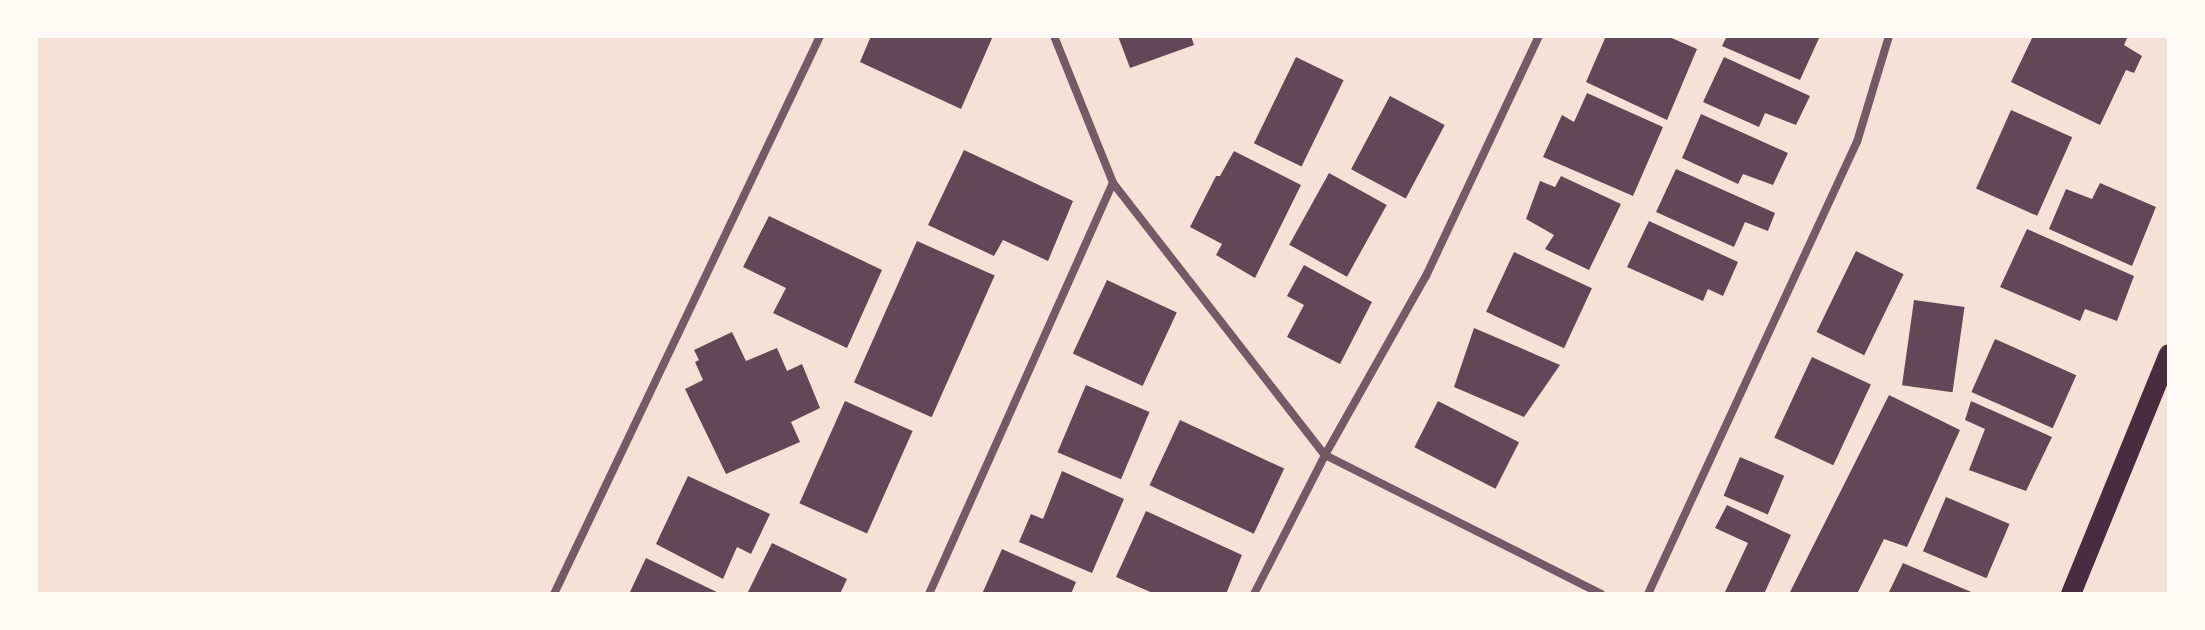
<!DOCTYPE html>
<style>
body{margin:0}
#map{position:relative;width:2205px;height:630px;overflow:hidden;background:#f7e1d7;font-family:"Titillium Web",sans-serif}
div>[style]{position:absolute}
.building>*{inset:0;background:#644757;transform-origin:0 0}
.minor>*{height:8px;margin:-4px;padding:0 4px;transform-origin:4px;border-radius:4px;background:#755966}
.primary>*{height:20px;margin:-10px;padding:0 10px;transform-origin:10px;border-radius:10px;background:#4a2c40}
span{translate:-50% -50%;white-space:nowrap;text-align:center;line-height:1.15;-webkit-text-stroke:8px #fffaf5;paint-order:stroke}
.frame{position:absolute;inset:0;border:38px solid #fffaf5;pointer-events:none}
</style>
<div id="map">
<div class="building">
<div style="clip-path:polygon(871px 36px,993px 36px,961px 109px,860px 62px)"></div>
<div style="clip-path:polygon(1118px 36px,1191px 36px,1194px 45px,1130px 68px)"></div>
<div style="clip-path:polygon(1606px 36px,1667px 36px,1697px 49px,1667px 120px,1586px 82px)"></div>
<div style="clip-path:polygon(1727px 36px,1820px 36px,1800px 80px,1722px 46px)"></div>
<div style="clip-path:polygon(2033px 36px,2128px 36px,2124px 45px,2142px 56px,2134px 73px,2126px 70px,2100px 125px,2011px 82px)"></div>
<div style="left:1296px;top:57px;width:53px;height:96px;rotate:26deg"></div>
<div style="clip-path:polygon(1724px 57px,1810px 96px,1796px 125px,1765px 113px,1759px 127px,1703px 102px)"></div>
<div style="clip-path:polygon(1587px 93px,1663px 127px,1633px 196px,1543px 157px,1562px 115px,1574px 122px)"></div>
<div style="left:1390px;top:96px;width:62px;height:83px;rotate:28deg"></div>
<div style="left:2011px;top:110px;width:67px;height:86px;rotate:24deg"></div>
<div style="clip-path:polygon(1701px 114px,1788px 153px,1773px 185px,1743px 174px,1738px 184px,1682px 158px)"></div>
<div style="clip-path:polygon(964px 150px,1073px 201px,1048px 261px,1003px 240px,994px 256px,928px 225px)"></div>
<div style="clip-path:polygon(1234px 151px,1301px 185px,1255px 278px,1216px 255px,1222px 244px,1190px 227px,1216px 176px,1220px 176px)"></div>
<div style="clip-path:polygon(1676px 169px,1775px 213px,1768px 231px,1745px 222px,1734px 247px,1656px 212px)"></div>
<div style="left:1329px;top:173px;width:66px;height:82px;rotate:29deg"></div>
<div style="clip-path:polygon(1561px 176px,1621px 204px,1589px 270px,1545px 249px,1554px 235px,1526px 219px,1540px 181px,1555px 187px)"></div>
<div style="clip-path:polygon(2100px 183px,2156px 207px,2132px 266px,2049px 229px,2066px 189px,2092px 199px)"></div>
<div style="clip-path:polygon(769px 216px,882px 270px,847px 348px,773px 313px,786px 288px,743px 267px)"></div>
<div style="clip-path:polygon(1649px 221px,1738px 262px,1723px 296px,1708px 289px,1703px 301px,1627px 267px)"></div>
<div style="clip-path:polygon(2027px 229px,2134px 276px,2117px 321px,2085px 309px,2080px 321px,2000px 287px)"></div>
<div style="left:917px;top:241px;width:85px;height:155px;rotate:24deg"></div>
<div style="left:1856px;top:251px;width:53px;height:90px;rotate:26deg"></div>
<div style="left:1514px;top:252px;width:86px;height:66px;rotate:25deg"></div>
<div style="clip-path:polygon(1304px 265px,1372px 302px,1340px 364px,1287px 337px,1304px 305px,1287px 296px)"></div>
<div style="left:1107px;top:280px;width:77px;height:81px;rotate:25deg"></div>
<div style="left:1914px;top:300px;width:51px;height:86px;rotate:8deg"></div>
<div style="clip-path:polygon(1474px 328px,1560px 365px,1524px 417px,1454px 387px)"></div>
<div style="clip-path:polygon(732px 332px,746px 361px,777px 348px,787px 371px,802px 364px,820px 408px,791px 422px,800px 442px,726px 474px,685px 389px,703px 380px,695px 362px,699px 360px,694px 350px)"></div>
<div style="left:1995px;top:339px;width:89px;height:58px;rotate:24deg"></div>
<div style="left:1812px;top:357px;width:65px;height:89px;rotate:25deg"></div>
<div style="left:1086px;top:385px;width:69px;height:73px;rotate:23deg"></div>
<div style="clip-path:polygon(1889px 395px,1960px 430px,1907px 547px,1884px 539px,1857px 594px,1789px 594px)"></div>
<div style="left:845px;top:401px;width:74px;height:112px;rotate:24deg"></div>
<div style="left:1438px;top:401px;width:91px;height:52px;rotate:27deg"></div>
<div style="clip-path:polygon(1971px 401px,2052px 437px,2026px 491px,1969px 470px,1985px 429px,1965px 420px)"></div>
<div style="left:1180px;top:420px;width:115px;height:72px;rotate:25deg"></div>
<div style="left:1740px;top:457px;width:48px;height:42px;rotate:23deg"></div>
<div style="clip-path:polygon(1062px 471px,1124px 499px,1092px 573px,1019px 542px,1031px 514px,1043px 519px)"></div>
<div style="clip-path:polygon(688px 476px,770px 514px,751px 554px,737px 547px,723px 579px,656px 544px)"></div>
<div style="left:1946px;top:497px;width:69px;height:59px;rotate:23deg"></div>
<div style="clip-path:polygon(1727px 505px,1791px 535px,1764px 594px,1724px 594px,1748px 543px,1715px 528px)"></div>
<div style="clip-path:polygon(1146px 511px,1242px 555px,1226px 594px,1155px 594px,1116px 577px)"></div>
<div style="clip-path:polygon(772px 543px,847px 579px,840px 594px,747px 594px)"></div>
<div style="clip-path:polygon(1002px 549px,1076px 582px,1071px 594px,982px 594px)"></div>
<div style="clip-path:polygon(646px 558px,721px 594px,629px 594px)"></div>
<div style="clip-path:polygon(1903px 563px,1976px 594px,1888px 594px)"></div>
</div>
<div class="minor">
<div style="left:1054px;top:36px;width:158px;rotate:68.1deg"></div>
<div style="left:1113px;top:183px;width:345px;rotate:52.1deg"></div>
<div style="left:1325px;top:455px;width:309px;rotate:26.7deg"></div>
<div style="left:554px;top:594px;width:618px;rotate:-64.51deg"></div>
<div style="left:929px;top:594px;width:450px;rotate:-65.9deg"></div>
<div style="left:1254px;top:594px;width:156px;rotate:-62.9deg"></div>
<div style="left:1325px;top:455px;width:206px;rotate:-60.6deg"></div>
<div style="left:1426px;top:276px;width:265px;rotate:-64.8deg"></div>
<div style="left:1648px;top:594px;width:498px;rotate:-65.2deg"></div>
<div style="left:1857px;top:142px;width:111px;rotate:-73.2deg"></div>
</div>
<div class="primary">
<div style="left:2071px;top:594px;width:259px;rotate:-67.8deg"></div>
</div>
<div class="frame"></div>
</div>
